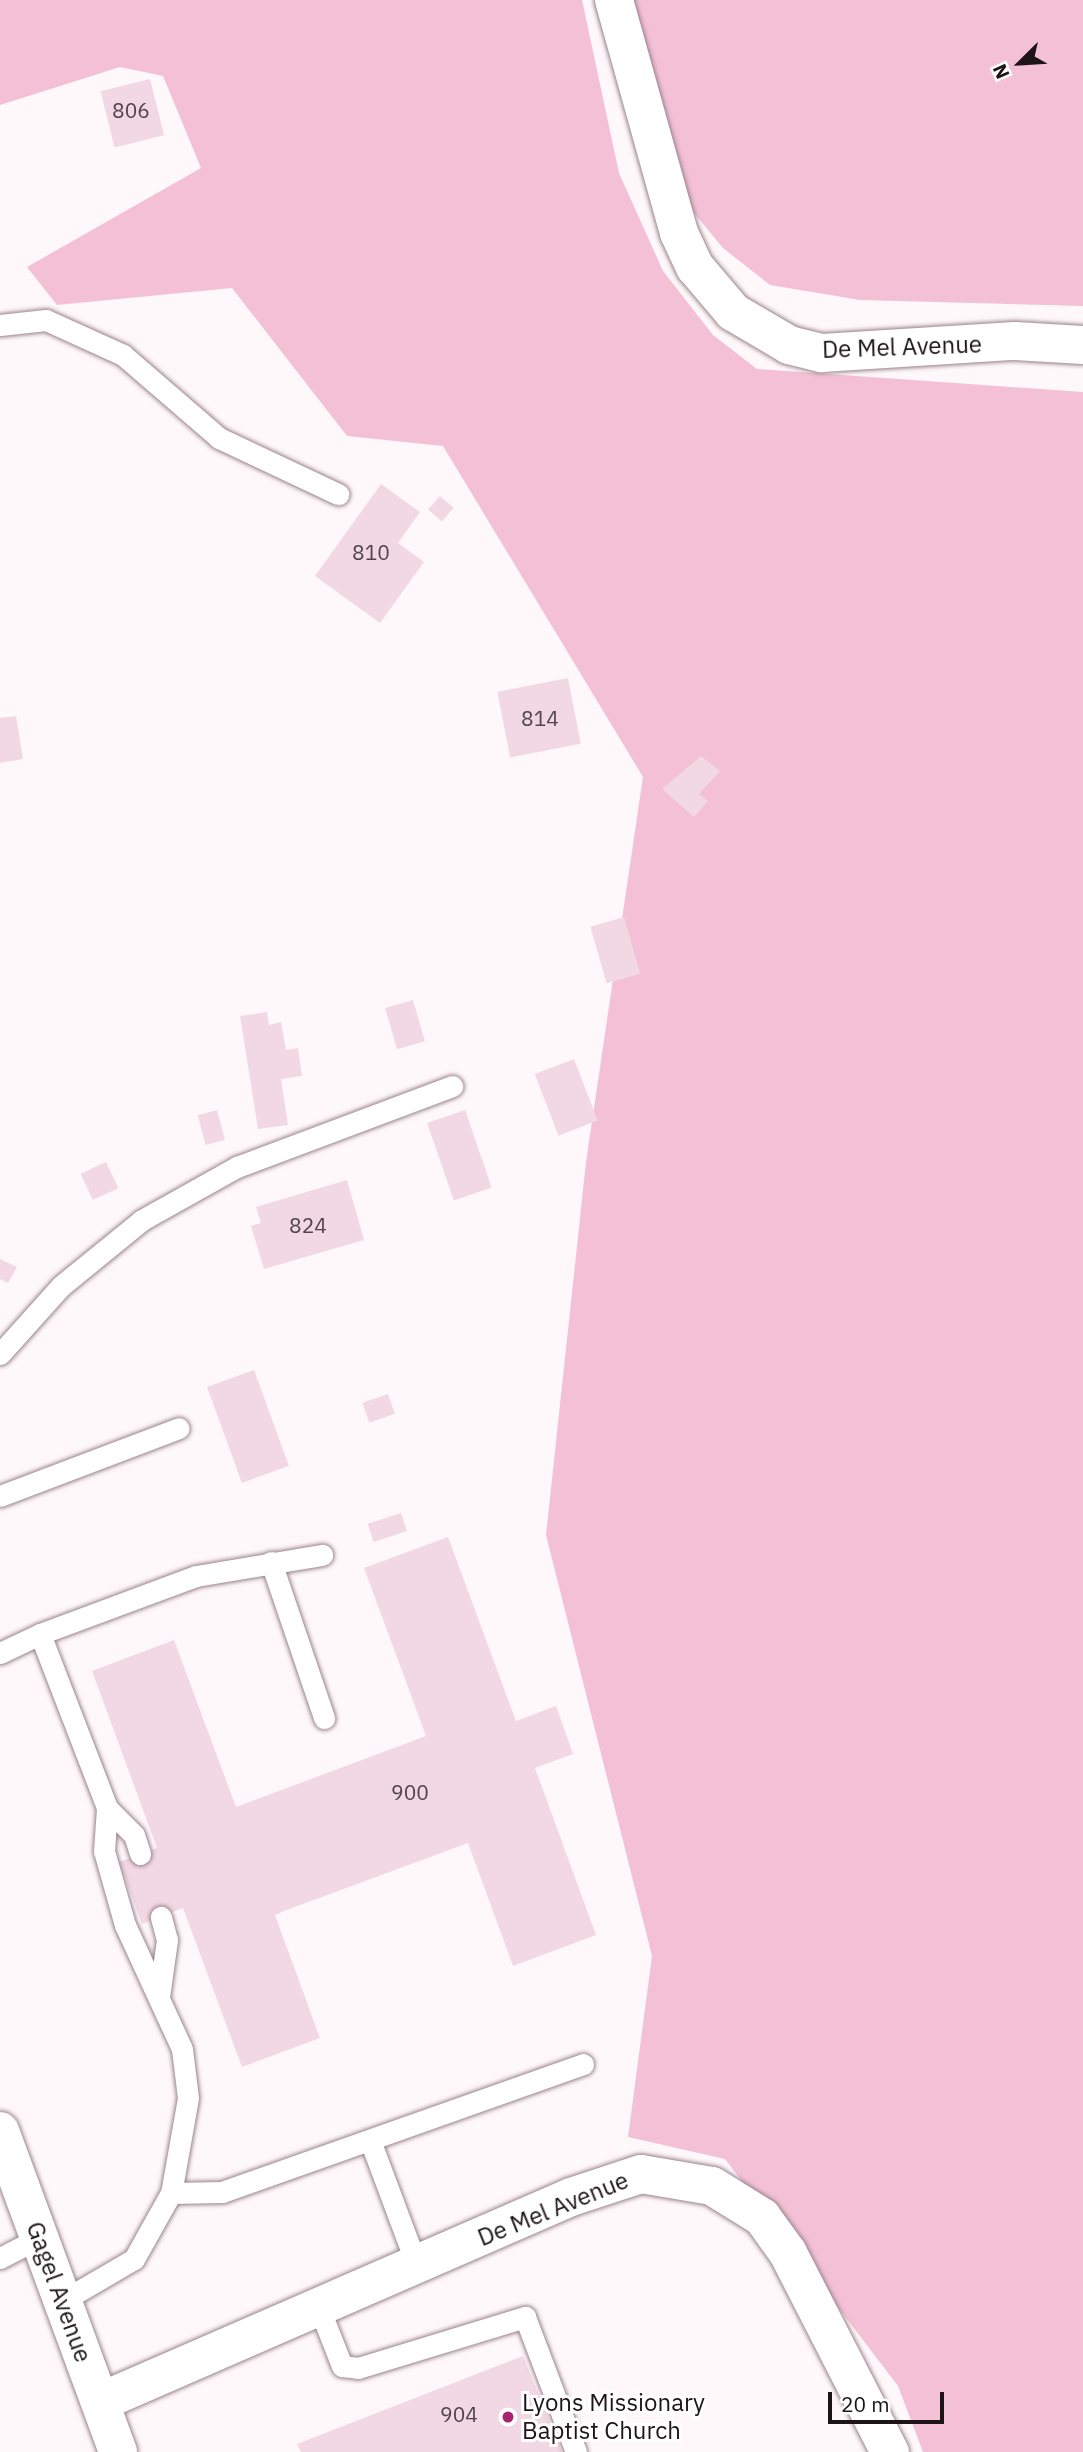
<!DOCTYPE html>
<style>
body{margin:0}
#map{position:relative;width:1083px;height:2452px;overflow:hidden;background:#fef8fa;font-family:"IBM Plex Sans",sans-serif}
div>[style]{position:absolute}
.green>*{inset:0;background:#f3c0d5}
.building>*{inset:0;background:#f2d8e2;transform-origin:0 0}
.roads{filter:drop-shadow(0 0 2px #9b838d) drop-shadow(0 0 2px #9b838d)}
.service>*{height:21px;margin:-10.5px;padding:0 10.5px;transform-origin:10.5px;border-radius:10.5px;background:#fff}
.minor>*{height:38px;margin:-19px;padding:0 19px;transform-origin:19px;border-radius:19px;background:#fff}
.tertiary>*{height:38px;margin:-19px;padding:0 19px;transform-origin:19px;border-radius:19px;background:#fff}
.dots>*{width:19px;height:19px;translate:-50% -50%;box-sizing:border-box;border:4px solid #fff;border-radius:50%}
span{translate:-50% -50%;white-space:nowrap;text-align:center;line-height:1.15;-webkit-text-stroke:6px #fff;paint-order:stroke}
.number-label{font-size:21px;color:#52454a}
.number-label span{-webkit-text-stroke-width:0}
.street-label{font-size:24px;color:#1d1417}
.poi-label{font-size:24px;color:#1d1417}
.left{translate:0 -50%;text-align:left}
.north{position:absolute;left:985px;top:28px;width:70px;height:70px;-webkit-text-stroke:5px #fff;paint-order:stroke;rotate:246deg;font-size:19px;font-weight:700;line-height:28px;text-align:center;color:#1d1417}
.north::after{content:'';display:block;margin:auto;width:24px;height:32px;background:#1d1417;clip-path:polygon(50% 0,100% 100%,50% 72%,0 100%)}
.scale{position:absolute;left:828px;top:2392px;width:116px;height:32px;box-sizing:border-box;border:4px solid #1d1417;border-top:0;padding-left:9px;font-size:21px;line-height:24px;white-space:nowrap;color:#1d1417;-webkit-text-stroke:5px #fff;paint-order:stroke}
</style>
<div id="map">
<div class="green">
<div style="clip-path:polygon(0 0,582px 0,619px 173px,663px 271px,713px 335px,757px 369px,1083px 392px,1083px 2452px,923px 2452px,898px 2386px,725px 2159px,628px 2137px,652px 1956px,546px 1535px,586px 1162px,643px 777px,443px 446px,347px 436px,232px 288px,57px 305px,27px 267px,201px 168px,163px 76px,120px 67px,0 105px)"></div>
<div style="clip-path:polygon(627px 0,1083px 0,1083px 306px,860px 300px,770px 285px,723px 248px,680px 196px)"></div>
</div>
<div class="building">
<div style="left:150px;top:79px;width:58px;height:51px;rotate:76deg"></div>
<div style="clip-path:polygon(381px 484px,420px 512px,398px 543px,424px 562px,380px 623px,315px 576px)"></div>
<div style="left:440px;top:496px;width:18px;height:18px;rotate:41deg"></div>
<div style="left:568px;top:678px;width:67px;height:72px;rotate:79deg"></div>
<div style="clip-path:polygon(16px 716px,23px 759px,0 763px,0 718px)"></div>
<div style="clip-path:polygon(701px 756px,720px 771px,699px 794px,708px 801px,694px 817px,662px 789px)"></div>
<div style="left:624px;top:917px;width:59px;height:35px;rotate:74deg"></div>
<div style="left:413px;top:1000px;width:43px;height:29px;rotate:74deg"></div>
<div style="clip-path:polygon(267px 1012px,269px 1025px,281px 1022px,286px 1050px,298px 1048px,302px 1076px,281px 1079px,288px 1125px,258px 1129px,240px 1016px)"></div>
<div style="left:574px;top:1059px;width:66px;height:42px;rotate:69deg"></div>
<div style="left:217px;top:1110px;width:31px;height:20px;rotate:75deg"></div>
<div style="left:465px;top:1110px;width:82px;height:40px;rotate:71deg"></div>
<div style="left:106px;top:1162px;width:29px;height:28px;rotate:65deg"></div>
<div style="clip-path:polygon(347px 1180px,364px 1240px,264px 1269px,251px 1226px,261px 1223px,256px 1207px)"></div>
<div style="clip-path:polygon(0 1259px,17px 1267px,8px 1283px,0 1279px)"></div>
<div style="left:254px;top:1370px;width:102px;height:50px;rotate:70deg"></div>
<div style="left:388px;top:1394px;width:21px;height:27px;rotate:71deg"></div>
<div style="left:401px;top:1513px;width:19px;height:35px;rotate:72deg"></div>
<div style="clip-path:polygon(448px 1537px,516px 1721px,556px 1706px,573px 1754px,535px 1768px,596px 1935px,513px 1966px,468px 1843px,284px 1911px,275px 1915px,320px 2038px,242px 2067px,183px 1908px,142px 1924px,119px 1862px,157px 1848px,92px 1671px,174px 1640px,236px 1807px,426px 1736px,364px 1568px)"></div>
<div style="clip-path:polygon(523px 2356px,562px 2452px,301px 2452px,297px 2444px)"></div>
</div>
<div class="roads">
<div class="service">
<div style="left:0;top:325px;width:46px;rotate:-6.2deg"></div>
<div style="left:46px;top:320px;width:85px;rotate:24.4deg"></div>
<div style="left:123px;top:355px;width:127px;rotate:40.8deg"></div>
<div style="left:219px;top:438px;width:132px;rotate:25.2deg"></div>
<div style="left:0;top:1354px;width:91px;rotate:-48.1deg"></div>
<div style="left:61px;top:1286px;width:104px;rotate:-39.2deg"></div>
<div style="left:142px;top:1220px;width:109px;rotate:-29.2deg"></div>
<div style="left:237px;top:1167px;width:230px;rotate:-20.6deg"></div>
<div style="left:0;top:1496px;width:191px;rotate:-20.8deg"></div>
<div style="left:271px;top:1562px;width:165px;rotate:71.2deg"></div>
<div style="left:40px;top:1634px;width:166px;rotate:-20.4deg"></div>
<div style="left:196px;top:1576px;width:128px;rotate:-9.5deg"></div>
<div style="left:0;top:1653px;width:44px;rotate:-25.4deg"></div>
<div style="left:40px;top:1634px;width:186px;rotate:68.9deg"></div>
<div style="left:107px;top:1808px;width:43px;rotate:94deg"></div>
<div style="left:104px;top:1851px;width:77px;rotate:74.2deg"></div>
<div style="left:125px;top:1925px;width:136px;rotate:65.3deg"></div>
<div style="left:182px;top:2049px;width:49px;rotate:83deg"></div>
<div style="left:188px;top:2098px;width:97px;rotate:100.1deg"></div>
<div style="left:171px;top:2193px;width:76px;rotate:119.3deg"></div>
<div style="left:134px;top:2259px;width:83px;rotate:149.7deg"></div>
<div style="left:107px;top:1808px;width:38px;rotate:45deg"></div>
<div style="left:134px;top:1835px;width:20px;rotate:72deg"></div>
<div style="left:159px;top:1997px;width:58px;rotate:-82deg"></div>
<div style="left:167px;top:1940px;width:24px;rotate:-105deg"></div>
<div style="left:371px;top:2143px;width:131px;rotate:69.5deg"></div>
<div style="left:171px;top:2193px;width:51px;rotate:-1.1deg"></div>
<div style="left:222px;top:2192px;width:383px;rotate:-19.5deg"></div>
<div style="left:0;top:2258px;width:44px;rotate:-27.1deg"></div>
<div style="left:320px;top:2310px;width:60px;rotate:68.6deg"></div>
<div style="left:342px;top:2366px;width:16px;rotate:7deg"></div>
<div style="left:358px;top:2368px;width:175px;rotate:-17deg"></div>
<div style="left:525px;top:2317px;width:144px;rotate:69.3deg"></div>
</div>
<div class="minor">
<div style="left:614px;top:0;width:242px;rotate:74.4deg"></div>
<div style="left:679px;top:233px;width:38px;rotate:65deg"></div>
<div style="left:695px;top:267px;width:59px;rotate:49.8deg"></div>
<div style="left:733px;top:312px;width:65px;rotate:30.5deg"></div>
<div style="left:789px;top:345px;width:34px;rotate:14deg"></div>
<div style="left:822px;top:353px;width:193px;rotate:-3.6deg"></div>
<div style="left:1015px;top:341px;width:68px;rotate:3.4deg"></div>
<div style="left:100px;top:2402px;width:514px;rotate:-23.52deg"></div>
<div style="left:571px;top:2197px;width:74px;rotate:-18.2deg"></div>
<div style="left:641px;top:2174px;width:72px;rotate:9.6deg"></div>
<div style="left:712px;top:2186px;width:59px;rotate:31.8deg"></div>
<div style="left:762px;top:2217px;width:44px;rotate:54.2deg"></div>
<div style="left:788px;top:2253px;width:224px;rotate:62.9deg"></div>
</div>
<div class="tertiary">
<div style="left:0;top:2131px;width:342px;rotate:69.8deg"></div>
</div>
</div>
<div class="dots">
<div style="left:508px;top:2417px;background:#a9246e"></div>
</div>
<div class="number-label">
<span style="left:131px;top:110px">806</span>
<span style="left:371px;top:552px">810</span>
<span style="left:540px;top:718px">814</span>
<span style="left:308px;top:1225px">824</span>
<span style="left:410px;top:1792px">900</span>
<span style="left:459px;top:2414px">904</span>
</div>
<div class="street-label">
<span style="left:902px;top:347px;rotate:-2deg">De Mel Avenue</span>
<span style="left:553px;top:2209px;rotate:-22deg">De Mel Avenue</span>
<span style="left:59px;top:2292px;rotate:70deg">Gagel Avenue</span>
</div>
<div class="poi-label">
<span class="left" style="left:522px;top:2417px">Lyons Missionary<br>Baptist Church</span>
</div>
<div class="north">N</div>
<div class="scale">20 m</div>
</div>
